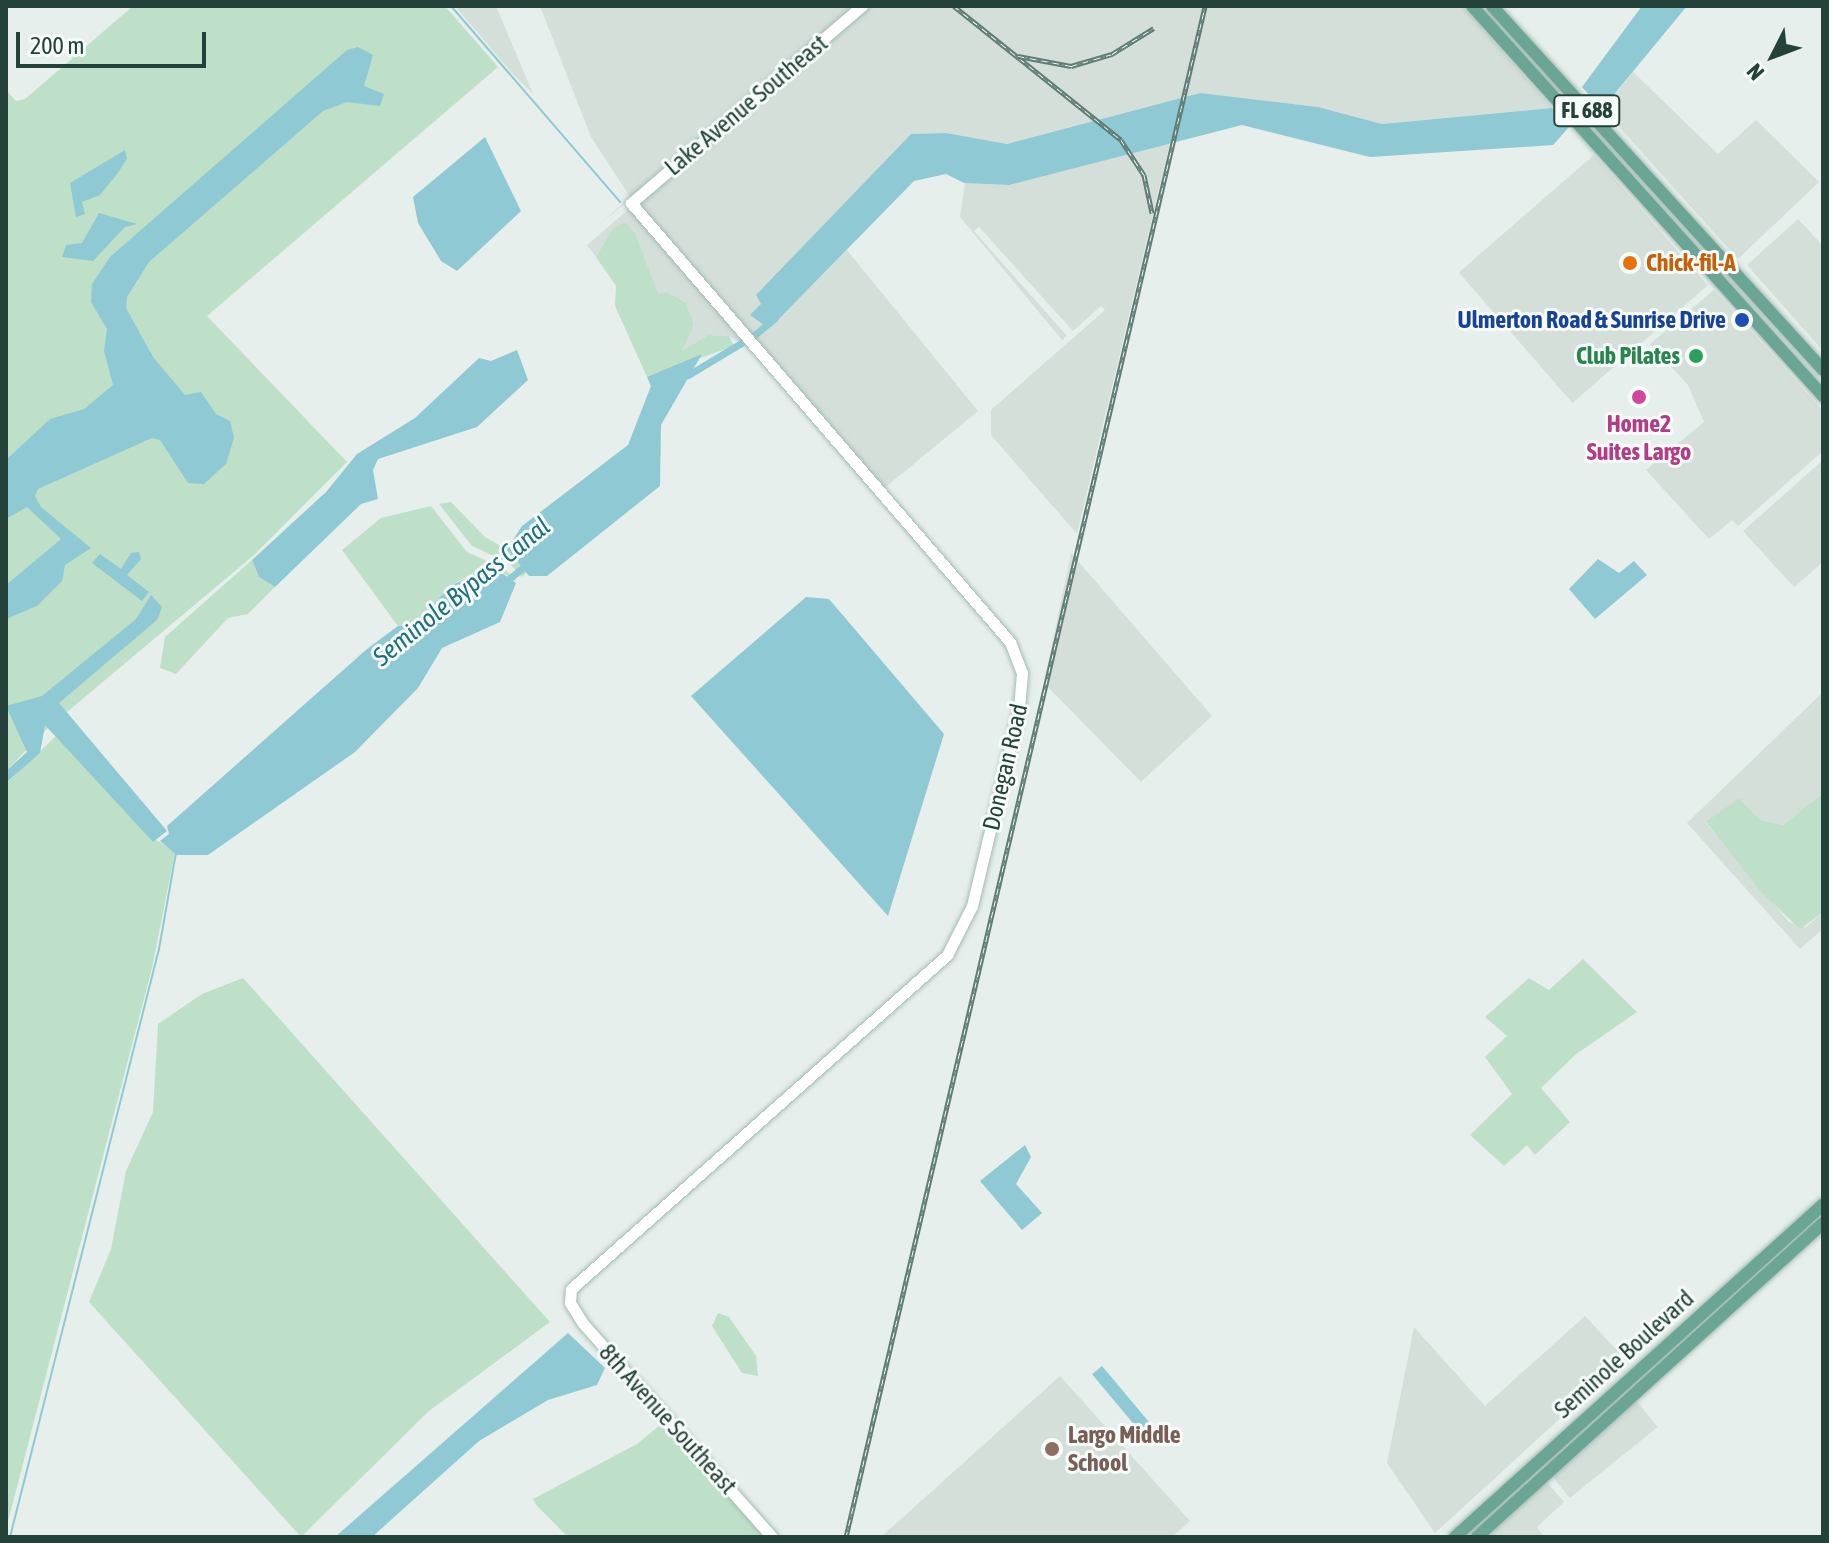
<!DOCTYPE html>
<style>
body{margin:0}
#map{position:relative;width:1829px;height:1543px;overflow:hidden;background:#e6efeb;font-family:"Asap Condensed",sans-serif}
div>[style]{position:absolute}
.built>*{inset:0;background:#d4dfda;transform-origin:0 0}
.green>*{inset:0;background:#bfe0c8}
.water>*{inset:0;background:#8ec9d4;transform-origin:0 0}
.stream>*{height:2px;margin:-1px;padding:0 1px;transform-origin:1px;border-radius:1px;background:#8ec9d4}
.canal>*{height:7px;margin:-3.5px;padding:0 3.5px;transform-origin:3.5px;border-radius:3.5px;background:#8ec9d4}
.roads{filter:drop-shadow(0 0 2px #a4bbb3) drop-shadow(0 0 2px #a4bbb3)}
.secondary>*{height:11px;margin:-5.5px;padding:0 5.5px;transform-origin:5.5px;border-radius:5.5px;background:#fff}
.primary>*{height:12px;margin:-6px;padding:0 6px;transform-origin:6px;border-radius:6px;background:#6aa596}
.rail>*{height:5px;margin-top:-2.5px;transform-origin:0;background:repeating-linear-gradient(90deg,#f7fbf9 0 6px,#5f7d75 0 12px);box-sizing:border-box;border-block:2px solid #5f7d75}
.dots>*{width:22px;height:22px;translate:-50% -50%;box-sizing:border-box;border:4px solid #f7fbf9;border-radius:50%}
span{translate:-50% -50%;white-space:nowrap;text-align:center;line-height:1.15;-webkit-text-stroke:6px #f7fbf9;paint-order:stroke}
.shield-label span{padding:2px 6px;background:#f7fbf9;border:2px solid;border-radius:6px;-webkit-text-stroke-width:0}
.shield-label{font-size:22px;color:#24423a;font-weight:700}
.street-label{font-size:24px;color:#24423a}
.food-label{font-size:24px;color:#c56008;font-weight:700}
.left{translate:0 -50%;text-align:left}
.transit-label{font-size:24px;color:#164399;font-weight:700}
.right{translate:-100% -50%;text-align:right}
.leisure-label{font-size:24px;color:#27864d;font-weight:700}
.hotel-label{font-size:24px;color:#b23c85;font-weight:700}
.education-label{font-size:24px;color:#785e54;font-weight:700}
.water-label{font-size:26px;color:#1c6f80;font-style:italic}
.frame{position:absolute;inset:0;border:8px solid #24423a;pointer-events:none}
.north{position:absolute;left:1733px;top:16px;width:80px;height:80px;-webkit-text-stroke:6px #f7fbf9;paint-order:stroke;rotate:228deg;font-size:22px;font-weight:700;line-height:32px;text-align:center;color:#24423a}
.north::after{content:'';display:block;margin:auto;width:28px;height:36px;background:#24423a;clip-path:polygon(50% 0,100% 100%,50% 72%,0 100%)}
.scale{position:absolute;left:16px;top:32px;width:190px;height:36px;box-sizing:border-box;border:4px solid #24423a;border-top:0;padding-left:10px;font-size:24px;line-height:28px;white-space:nowrap;color:#24423a;-webkit-text-stroke:6px #f7fbf9;paint-order:stroke}
</style>
<div id="map">
<div class="built">
<div style="clip-path:polygon(455px 6px,496px 6px,533px 94px,510px 71px)"></div>
<div style="clip-path:polygon(540px 6px,857px 6px,598px 226px,630px 197px,591px 137px)"></div>
<div style="clip-path:polygon(867px 6px,1462px 6px,1552px 108px,1382px 124px,1318px 107px,1200px 93px,1006px 144px,946px 133px,911px 134px,756px 296px,776px 322px,847px 250px,978px 411px,882px 490px,636px 203px)"></div>
<div style="clip-path:polygon(1633px 72px,1718px 154px,1756px 120px,1819px 182px,1738px 259px,1603px 109px)"></div>
<div style="clip-path:polygon(1170px 143px,1077px 534px,991px 435px,991px 410px,1105px 310px,1101px 306px,1073px 331px,979px 227px,974px 231px,1067px 336px,1062px 340px,960px 217px,965px 183px,1009px 185px)"></div>
<div style="left:1594px;top:155px;width:173px;height:179px;rotate:49deg"></div>
<div style="clip-path:polygon(630px 208px,747px 346px,729px 336px,708px 335px,682px 351px,679px 347px,694px 324px,686px 303px,668px 292px,658px 295px,644px 268px,611px 231px,596px 257px,587px 245px)"></div>
<div style="clip-path:polygon(1798px 219px,1823px 246px,1823px 351px,1747px 265px)"></div>
<div style="clip-path:polygon(1714px 290px,1823px 411px,1823px 451px,1738px 526px,1732px 520px,1709px 539px,1646px 470px,1704px 422px,1688px 385px,1650px 344px)"></div>
<div style="clip-path:polygon(1823px 460px,1823px 562px,1794px 587px,1743px 531px)"></div>
<div style="clip-path:polygon(1071px 553px,1212px 716px,1141px 782px,1044px 683px)"></div>
<div style="clip-path:polygon(1823px 692px,1823px 793px,1783px 825px,1760px 820px,1739px 798px,1706px 823px,1789px 922px,1806px 927px,1823px 912px,1823px 929px,1800px 949px,1687px 823px)"></div>
<div style="clip-path:polygon(1585px 1316px,1625px 1359px,1435px 1533px,1387px 1463px,1414px 1327px,1485px 1406px)"></div>
<div style="clip-path:polygon(1060px 1376px,1190px 1521px,1172px 1537px,881px 1537px)"></div>
<div style="left:1635px;top:1399px;width:36px;height:113px;rotate:51deg"></div>
<div style="clip-path:polygon(1545px 1480px,1564px 1502px,1537px 1527px,1544px 1537px,1483px 1537px)"></div>
</div>
<div class="green">
<div style="clip-path:polygon(133px 6px,445px 6px,498px 67px,207px 316px,347px 462px,254px 555px,48px 728px,6px 771px,6px 90px,16px 101px,25px 99px)"></div>
<div style="clip-path:polygon(625px 222px,635px 233px,658px 294px,668px 292px,686px 303px,694px 324px,682px 351px,708px 335px,729px 336px,734px 346px,647px 377px,615px 306px,616px 286px,596px 257px,611px 231px)"></div>
<div style="clip-path:polygon(451px 502px,485px 537px,508px 550px,526px 573px,522px 577px,509px 563px,472px 546px,439px 504px)"></div>
<div style="clip-path:polygon(431px 506px,467px 552px,505px 569px,517px 582px,490px 565px,458px 581px,414px 625px,398px 626px,342px 550px,381px 518px)"></div>
<div style="clip-path:polygon(252px 560px,259px 577px,275px 587px,248px 614px,228px 618px,176px 674px,160px 668px,165px 637px)"></div>
<div style="clip-path:polygon(57px 735px,150px 836px,175px 852px,152px 968px,6px 1529px,6px 784px)"></div>
<div style="clip-path:polygon(1823px 793px,1823px 912px,1800px 929px,1762px 893px,1706px 822px,1739px 798px,1760px 820px,1783px 825px)"></div>
<div style="clip-path:polygon(1583px 959px,1637px 1012px,1575px 1055px,1541px 1088px,1570px 1122px,1535px 1155px,1527px 1145px,1504px 1166px,1470px 1135px,1512px 1094px,1485px 1057px,1507px 1036px,1485px 1017px,1529px 978px,1549px 990px)"></div>
<div style="clip-path:polygon(243px 978px,550px 1322px,429px 1411px,301px 1537px,89px 1302px,111px 1249px,126px 1171px,153px 1112px,158px 1024px,202px 994px)"></div>
<div style="clip-path:polygon(718px 1313px,729px 1317px,756px 1356px,758px 1376px,742px 1373px,712px 1326px)"></div>
<div style="clip-path:polygon(665px 1421px,768px 1537px,568px 1537px,537px 1506px,533px 1499px,637px 1444px)"></div>
</div>
<div class="water">
<div style="clip-path:polygon(1642px 6px,1687px 6px,1602px 109px,1582px 87px)"></div>
<div style="clip-path:polygon(358px 47px,373px 55px,364px 86px,384px 94px,380px 106px,347px 102px,323px 111px,149px 262px,127px 297px,126px 308px,153px 357px,185px 395px,201px 392px,216px 414px,230px 421px,234px 438px,226px 464px,204px 484px,188px 483px,160px 440px,152px 438px,38px 489px,35px 496px,41px 507px,91px 548px,65px 565px,62px 581px,37px 606px,6px 619px,6px 585px,61px 539px,27px 507px,6px 519px,6px 460px,50px 419px,84px 409px,113px 385px,104px 351px,107px 329px,91px 302px,92px 284px,110px 257px,347px 50px)"></div>
<div style="clip-path:polygon(1200px 93px,1318px 107px,1382px 124px,1552px 108px,1569px 127px,1553px 145px,1370px 157px,1242px 125px,1009px 185px,964px 183px,946px 174px,914px 181px,776px 322px,764px 325px,750px 315px,761px 304px,756px 295px,911px 134px,946px 133px,1007px 144px)"></div>
<div style="clip-path:polygon(485px 137px,521px 211px,457px 271px,441px 261px,418px 223px,413px 197px)"></div>
<div style="clip-path:polygon(125px 150px,127px 159px,117px 174px,100px 195px,82px 202px,85px 214px,76px 217px,70px 183px)"></div>
<div style="clip-path:polygon(99px 213px,137px 224px,125px 227px,93px 261px,62px 257px,66px 245px,82px 243px)"></div>
<div style="clip-path:polygon(517px 350px,528px 380px,477px 427px,378px 459px,373px 470px,378px 499px,361px 504px,275px 587px,259px 577px,252px 560px,326px 492px,357px 454px,415px 418px,479px 358px,491px 361px)"></div>
<div style="clip-path:polygon(702px 354px,661px 425px,660px 486px,547px 576px,529px 576px,507px 549px,522px 526px,628px 445px,651px 386px,647px 377px)"></div>
<div style="clip-path:polygon(139px 552px,141px 559px,127px 575px,149px 592px,142px 601px,92px 563px,100px 554px,121px 569px,131px 553px)"></div>
<div style="clip-path:polygon(1598px 559px,1619px 573px,1634px 561px,1647px 575px,1595px 619px,1569px 589px)"></div>
<div style="clip-path:polygon(490px 565px,516px 583px,500px 622px,442px 648px,418px 688px,355px 752px,208px 855px,177px 855px,160px 841px,169px 834px,167px 826px,367px 649px,398px 626px,414px 625px,451px 586px)"></div>
<div style="clip-path:polygon(151px 595px,162px 607px,157px 620px,59px 703px,167px 831px,153px 842px,45px 725px,40px 753px,6px 783px,6px 771px,27px 752px,6px 706px,42px 696px,136px 619px)"></div>
<div style="clip-path:polygon(806px 597px,829px 599px,944px 734px,888px 916px,691px 696px)"></div>
<div style="clip-path:polygon(1025px 1145px,1031px 1157px,1016px 1184px,1042px 1213px,1022px 1230px,980px 1181px)"></div>
<div style="clip-path:polygon(568px 1333px,605px 1368px,597px 1385px,548px 1400px,479px 1441px,372px 1537px,335px 1537px)"></div>
<div style="left:1102px;top:1366px;width:92px;height:13px;rotate:50deg"></div>
</div>
<div class="stream">
<div style="left:451px;top:6px;width:259px;rotate:49.2deg"></div>
<div style="left:10px;top:1537px;width:607px;rotate:-75.78deg"></div>
<div style="left:159px;top:949px;width:97px;rotate:-80deg"></div>
</div>
<div class="canal">
<div style="left:752px;top:337px;width:30px;rotate:-40deg"></div>
<div style="left:688px;top:375px;width:64px;rotate:-31deg"></div>
<div style="left:505px;top:582px;width:27px;rotate:-39deg"></div>
</div>
<div class="roads">
<div class="secondary">
<div style="left:772px;top:1537px;width:287px;rotate:-131.5deg"></div>
<div style="left:582px;top:1322px;width:22px;rotate:-122deg"></div>
<div style="left:570px;top:1303px;width:14px;rotate:-86deg"></div>
<div style="left:571px;top:1289px;width:503px;rotate:-41.61deg"></div>
<div style="left:947px;top:955px;width:55px;rotate:-63deg"></div>
<div style="left:972px;top:906px;width:204px;rotate:-76.6deg"></div>
<div style="left:1019px;top:708px;width:35px;rotate:-85deg"></div>
<div style="left:1022px;top:673px;width:33px;rotate:-111deg"></div>
<div style="left:1010px;top:642px;width:580px;rotate:-130.8deg"></div>
<div style="left:631px;top:203px;width:304px;rotate:-40.5deg"></div>
</div>
<div class="primary">
<div style="left:1472px;top:6px;width:525px;rotate:48.01deg"></div>
<div style="left:1492px;top:6px;width:492px;rotate:47.7deg"></div>
<div style="left:1455px;top:1537px;width:496px;rotate:-42.1deg"></div>
<div style="left:1477px;top:1537px;width:467px;rotate:-42.2deg"></div>
</div>
</div>
<div class="rail">
<div style="left:954px;top:6px;width:214px;rotate:38.7deg"></div>
<div style="left:1121px;top:140px;width:42px;rotate:56.7deg"></div>
<div style="left:1144px;top:175px;width:39px;rotate:78deg"></div>
<div style="left:1018px;top:56px;width:54px;rotate:10.7deg"></div>
<div style="left:1071px;top:66px;width:43px;rotate:-16.3deg"></div>
<div style="left:1112px;top:54px;width:49px;rotate:-31.8deg"></div>
<div style="left:846px;top:1537px;width:1573px;rotate:-76.8deg"></div>
</div>
<div class="dots">
<div style="left:1630px;top:263px;background:#e8710a"></div>
<div style="left:1742px;top:320px;background:#1a4fb4"></div>
<div style="left:1696px;top:356px;background:#2e9e5b"></div>
<div style="left:1639px;top:397px;background:#d1479c"></div>
<div style="left:1052px;top:1449px;background:#8d6e63"></div>
</div>
<div class="shield-label">
<span style="left:1587px;top:111px">FL 688</span>
</div>
<div class="street-label">
<span style="left:746px;top:105px;rotate:-40deg">Lake Avenue Southeast</span>
<span style="left:1005px;top:767px;rotate:-77deg">Donegan Road</span>
<span style="left:1624px;top:1354px;rotate:-42deg">Seminole Boulevard</span>
<span style="left:668px;top:1419px;rotate:48deg">8th Avenue Southeast</span>
</div>
<div class="food-label">
<span class="left" style="left:1646px;top:263px">Chick-fil-A</span>
</div>
<div class="transit-label">
<span class="right" style="left:1726px;top:320px">Ulmerton Road &amp; Sunrise Drive</span>
</div>
<div class="leisure-label">
<span class="right" style="left:1680px;top:356px">Club Pilates</span>
</div>
<div class="hotel-label">
<span style="left:1639px;top:438px">Home2<br>Suites Largo</span>
</div>
<div class="education-label">
<span class="left" style="left:1068px;top:1449px">Largo Middle<br>School</span>
</div>
<div class="water-label">
<span style="left:462px;top:592px;rotate:-39deg">Seminole Bypass Canal</span>
</div>
<div class="frame"></div>
<div class="north">N</div>
<div class="scale">200 m</div>
</div>
